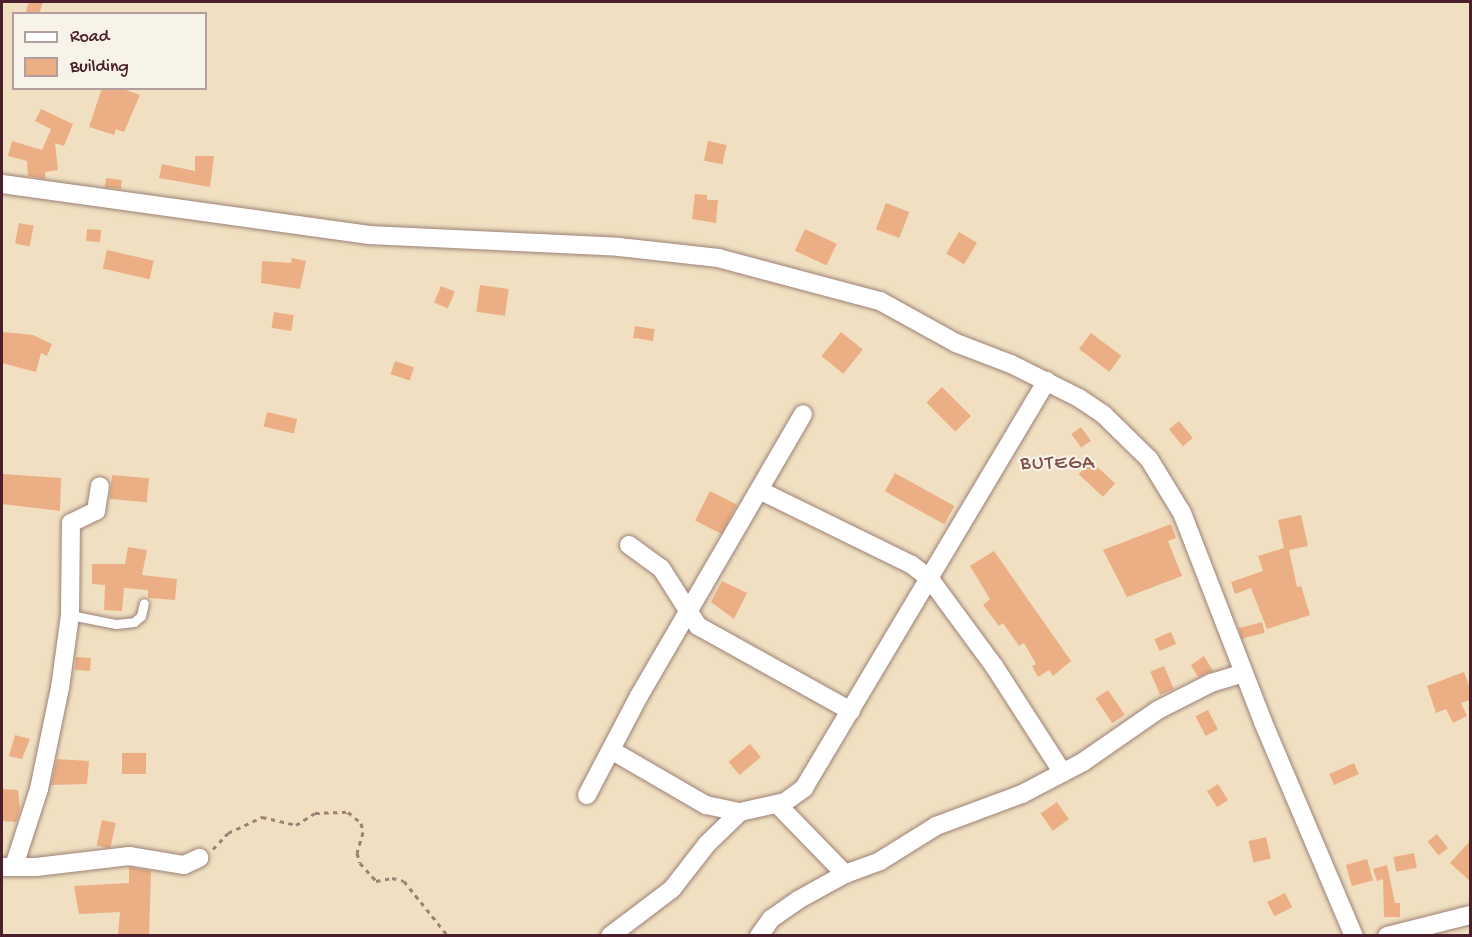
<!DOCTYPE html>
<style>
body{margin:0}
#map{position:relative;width:1472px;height:937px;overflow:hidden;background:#f0e0c1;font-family:"Gochi Hand",sans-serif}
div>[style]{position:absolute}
.building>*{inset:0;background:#ecae84;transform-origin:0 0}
.path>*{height:3px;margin-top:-1.5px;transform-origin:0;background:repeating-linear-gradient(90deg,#9d8076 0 4.5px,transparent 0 9px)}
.roads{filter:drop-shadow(0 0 2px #9d8076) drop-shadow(0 0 2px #9d8076)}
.lane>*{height:9px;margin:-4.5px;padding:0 4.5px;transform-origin:4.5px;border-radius:4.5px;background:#fff}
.street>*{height:18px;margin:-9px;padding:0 9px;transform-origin:9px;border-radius:9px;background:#fff}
span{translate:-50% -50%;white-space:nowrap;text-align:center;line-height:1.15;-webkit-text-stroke:4.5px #f7f3e8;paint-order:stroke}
.quarter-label{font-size:20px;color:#83514a;letter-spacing:1.5px}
.frame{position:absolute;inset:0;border:3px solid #4a1f2b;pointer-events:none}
.legend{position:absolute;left:12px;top:12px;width:195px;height:78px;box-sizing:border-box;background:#f7f3e8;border:2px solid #b29e9c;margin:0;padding:8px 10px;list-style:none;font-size:18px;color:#4a1f2b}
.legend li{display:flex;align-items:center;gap:12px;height:30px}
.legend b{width:30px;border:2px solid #b29e9c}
</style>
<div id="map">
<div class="building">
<div style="clip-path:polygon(29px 2px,43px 2px,39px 14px,25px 14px)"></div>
<div style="clip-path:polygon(102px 88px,120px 88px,140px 95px,124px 132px,116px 129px,114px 135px,89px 127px)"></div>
<div style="clip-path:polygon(41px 109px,73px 124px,64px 146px,55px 143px,58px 170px,45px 172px,45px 179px,28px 176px,27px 161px,8px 156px,12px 141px,42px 150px,51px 129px,35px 121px)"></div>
<div style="left:708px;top:141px;width:19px;height:20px;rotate:12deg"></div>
<div style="clip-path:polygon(195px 156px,214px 156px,210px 187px,159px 178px,162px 164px,195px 171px)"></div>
<div style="left:106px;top:178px;width:16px;height:9px;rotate:7deg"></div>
<div style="clip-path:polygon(695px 194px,707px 195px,707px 200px,718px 200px,716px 223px,692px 219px)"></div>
<div style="left:886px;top:203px;width:25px;height:28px;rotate:21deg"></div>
<div style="left:19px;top:223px;width:15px;height:21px;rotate:11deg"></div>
<div style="left:87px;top:229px;width:14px;height:12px;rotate:4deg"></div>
<div style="left:805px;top:229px;width:35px;height:24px;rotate:25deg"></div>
<div style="left:959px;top:232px;width:21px;height:25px;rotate:31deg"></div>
<div style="left:107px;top:250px;width:48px;height:19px;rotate:13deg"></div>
<div style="clip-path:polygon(292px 258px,306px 261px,300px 289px,261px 283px,262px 261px,291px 263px)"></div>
<div style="left:480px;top:285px;width:29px;height:27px;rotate:8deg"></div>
<div style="left:441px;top:286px;width:15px;height:18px;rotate:23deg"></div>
<div style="left:274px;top:312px;width:20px;height:16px;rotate:9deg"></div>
<div style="left:635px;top:326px;width:20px;height:12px;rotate:9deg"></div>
<div style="clip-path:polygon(2px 332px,33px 335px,52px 344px,47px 356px,41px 353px,36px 372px,2px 363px)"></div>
<div style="left:841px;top:332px;width:28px;height:31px;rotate:39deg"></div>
<div style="left:1091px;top:333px;width:38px;height:20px;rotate:37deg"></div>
<div style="left:395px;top:361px;width:20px;height:14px;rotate:18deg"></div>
<div style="left:942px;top:387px;width:41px;height:22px;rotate:45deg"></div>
<div style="left:267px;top:412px;width:31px;height:15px;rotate:13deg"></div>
<div style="left:1179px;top:421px;width:22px;height:13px;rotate:51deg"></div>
<div style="left:1081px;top:427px;width:17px;height:12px;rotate:54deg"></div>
<div style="left:1091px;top:461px;width:33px;height:18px;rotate:43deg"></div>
<div style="left:895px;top:473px;width:68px;height:21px;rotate:29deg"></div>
<div style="clip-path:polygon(2px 474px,61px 478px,60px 511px,2px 504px)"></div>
<div style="left:112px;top:475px;width:37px;height:24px;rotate:5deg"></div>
<div style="left:710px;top:491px;width:30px;height:33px;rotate:27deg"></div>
<div style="clip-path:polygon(1301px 515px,1308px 546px,1289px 550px,1297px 587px,1301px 586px,1310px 615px,1267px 629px,1251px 588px,1235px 594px,1231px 582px,1263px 571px,1258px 556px,1284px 548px,1278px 520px)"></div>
<div style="clip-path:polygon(1171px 524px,1176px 538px,1168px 541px,1182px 576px,1127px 597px,1103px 550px)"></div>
<div style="clip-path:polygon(128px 547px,147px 550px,142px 575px,177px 579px,175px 600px,148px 598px,148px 590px,124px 588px,122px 611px,104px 610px,105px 585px,92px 584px,92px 564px,125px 564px)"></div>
<div style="clip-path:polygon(994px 551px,1071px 661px,1053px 676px,1049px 670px,1038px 677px,1032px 666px,1036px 664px,1024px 643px,1019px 646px,1003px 623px,999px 626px,983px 605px,990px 599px,970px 566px)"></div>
<div style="clip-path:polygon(722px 581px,747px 593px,734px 619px,711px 602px)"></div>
<div style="left:1262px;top:622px;width:11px;height:24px;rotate:75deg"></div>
<div style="left:1171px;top:632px;width:13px;height:18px;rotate:67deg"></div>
<div style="clip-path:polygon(1204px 656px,1213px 671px,1198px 677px,1191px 665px)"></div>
<div style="left:76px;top:657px;width:15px;height:13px;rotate:4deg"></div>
<div style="left:1164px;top:666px;width:25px;height:15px;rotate:67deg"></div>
<div style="clip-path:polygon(1464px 672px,1470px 688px,1470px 700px,1461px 703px,1467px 716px,1453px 723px,1446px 709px,1436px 713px,1427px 686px)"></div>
<div style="left:1108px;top:690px;width:30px;height:15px;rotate:56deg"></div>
<div style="left:1208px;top:710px;width:22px;height:14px;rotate:63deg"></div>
<div style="clip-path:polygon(15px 735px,30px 739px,22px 759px,9px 756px)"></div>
<div style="left:750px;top:744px;width:17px;height:28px;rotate:50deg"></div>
<div style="left:122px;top:753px;width:24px;height:21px"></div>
<div style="clip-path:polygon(57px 759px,89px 761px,87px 784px,51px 785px)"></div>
<div style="left:1354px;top:763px;width:12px;height:27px;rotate:66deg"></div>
<div style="left:1218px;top:784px;width:19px;height:13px;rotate:58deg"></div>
<div style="clip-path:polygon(2px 789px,18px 790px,20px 810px,16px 822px,2px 821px)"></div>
<div style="left:1057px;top:802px;width:21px;height:20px;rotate:55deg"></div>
<div style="left:102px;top:820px;width:14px;height:26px;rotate:12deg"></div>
<div style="left:1437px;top:834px;width:18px;height:12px;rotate:52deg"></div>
<div style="left:1266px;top:837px;width:22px;height:18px;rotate:77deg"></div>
<div style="clip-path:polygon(1470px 841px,1470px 881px,1450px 863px)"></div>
<div style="left:1414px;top:853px;width:15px;height:21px;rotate:79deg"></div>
<div style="left:1367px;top:859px;width:22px;height:22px;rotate:74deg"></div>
<div style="clip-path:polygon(1387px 865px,1395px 903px,1400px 903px,1400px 917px,1384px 917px,1383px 879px,1377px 881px,1373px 869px)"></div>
<div style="clip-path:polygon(129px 867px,151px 871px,149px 936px,118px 936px,120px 912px,79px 914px,74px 886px,129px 883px)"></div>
<div style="left:1285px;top:893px;width:16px;height:20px;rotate:63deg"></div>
</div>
<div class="path">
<div style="left:213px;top:849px;width:22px;rotate:-47deg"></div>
<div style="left:228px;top:833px;width:38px;rotate:-25deg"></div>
<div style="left:262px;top:817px;width:35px;rotate:13deg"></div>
<div style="left:296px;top:825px;width:22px;rotate:-32deg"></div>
<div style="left:315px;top:813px;width:33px;rotate:-2deg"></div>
<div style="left:348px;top:812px;width:17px;rotate:40deg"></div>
<div style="left:361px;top:823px;width:9px;rotate:77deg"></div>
<div style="left:363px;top:832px;width:22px;rotate:106deg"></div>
<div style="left:357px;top:853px;width:10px;rotate:73deg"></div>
<div style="left:360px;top:863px;width:24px;rotate:48deg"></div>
<div style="left:376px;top:881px;width:16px;rotate:-11deg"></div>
<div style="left:392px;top:878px;width:12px;rotate:14deg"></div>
<div style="left:404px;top:881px;width:70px;rotate:51.3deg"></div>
</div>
<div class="roads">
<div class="lane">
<div style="left:70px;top:615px;width:47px;rotate:11.1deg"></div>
<div style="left:116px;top:624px;width:18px;rotate:-6deg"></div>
<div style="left:134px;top:622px;width:9px;rotate:-41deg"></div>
<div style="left:141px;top:616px;width:13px;rotate:-77deg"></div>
</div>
<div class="street">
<div style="left:2px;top:184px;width:371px;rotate:7.9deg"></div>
<div style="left:369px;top:235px;width:250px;rotate:2.7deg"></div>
<div style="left:619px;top:247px;width:100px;rotate:6.3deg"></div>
<div style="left:718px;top:258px;width:168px;rotate:14.9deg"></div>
<div style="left:880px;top:301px;width:87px;rotate:28.9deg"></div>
<div style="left:956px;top:343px;width:59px;rotate:20.9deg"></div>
<div style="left:1011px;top:364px;width:76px;rotate:26.6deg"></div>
<div style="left:1079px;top:398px;width:30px;rotate:34deg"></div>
<div style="left:1104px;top:415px;width:63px;rotate:44.4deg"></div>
<div style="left:1149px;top:459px;width:63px;rotate:58.6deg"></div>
<div style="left:1182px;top:513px;width:224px;rotate:68.8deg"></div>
<div style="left:1263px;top:722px;width:233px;rotate:67deg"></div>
<div style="left:759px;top:490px;width:170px;rotate:26.1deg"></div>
<div style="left:912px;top:565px;width:23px;rotate:38deg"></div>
<div style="left:930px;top:579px;width:108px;rotate:53.7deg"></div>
<div style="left:994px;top:666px;width:127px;rotate:57.2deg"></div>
<div style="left:629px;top:545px;width:39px;rotate:36deg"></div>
<div style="left:661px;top:568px;width:69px;rotate:57.5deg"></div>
<div style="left:698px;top:626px;width:175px;rotate:29.1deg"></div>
<div style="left:611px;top:750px;width:110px;rotate:30.1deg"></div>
<div style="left:706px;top:805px;width:35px;rotate:12deg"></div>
<div style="left:740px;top:812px;width:46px;rotate:-12.5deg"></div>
<div style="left:785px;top:802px;width:24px;rotate:-36deg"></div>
<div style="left:804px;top:788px;width:474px;rotate:-59.2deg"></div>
<div style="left:587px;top:795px;width:112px;rotate:-62.3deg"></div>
<div style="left:639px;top:696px;width:326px;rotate:-59.8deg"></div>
<div style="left:777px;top:804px;width:98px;rotate:45.8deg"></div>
<div style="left:14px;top:866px;width:81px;rotate:-72deg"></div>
<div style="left:39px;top:789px;width:103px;rotate:-78.3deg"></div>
<div style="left:60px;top:688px;width:74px;rotate:-82.2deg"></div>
<div style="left:70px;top:615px;width:92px;rotate:-89.4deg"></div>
<div style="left:71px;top:523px;width:28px;rotate:-26deg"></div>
<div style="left:96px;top:511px;width:25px;rotate:-81deg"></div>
<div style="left:3px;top:867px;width:33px"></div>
<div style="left:36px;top:867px;width:94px;rotate:-6.7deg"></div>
<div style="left:129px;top:856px;width:56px;rotate:9.3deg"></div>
<div style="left:184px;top:865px;width:17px;rotate:-25deg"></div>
<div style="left:610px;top:936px;width:78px;rotate:-37.2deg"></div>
<div style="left:672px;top:889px;width:57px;rotate:-52.1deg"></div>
<div style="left:707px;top:844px;width:46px;rotate:-44.1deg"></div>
<div style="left:759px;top:936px;width:21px;rotate:-55deg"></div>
<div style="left:771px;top:919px;width:33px;rotate:-35deg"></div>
<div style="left:798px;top:900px;width:54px;rotate:-29deg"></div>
<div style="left:845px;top:874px;width:37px;rotate:-20deg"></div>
<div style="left:880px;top:861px;width:66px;rotate:-32deg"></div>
<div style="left:936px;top:826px;width:92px;rotate:-20.4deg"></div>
<div style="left:1022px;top:794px;width:69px;rotate:-27.7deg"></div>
<div style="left:1083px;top:762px;width:91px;rotate:-34.7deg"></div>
<div style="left:1158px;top:710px;width:59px;rotate:-27deg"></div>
<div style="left:1211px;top:683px;width:34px;rotate:-17deg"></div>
<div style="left:1387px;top:936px;width:86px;rotate:-14.2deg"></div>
</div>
</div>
<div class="quarter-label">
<span style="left:1058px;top:464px">BUTEGA</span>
</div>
<div class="frame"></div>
<ul class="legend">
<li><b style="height:8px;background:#fff"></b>Road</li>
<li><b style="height:16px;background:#ecae84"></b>Building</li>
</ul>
</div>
